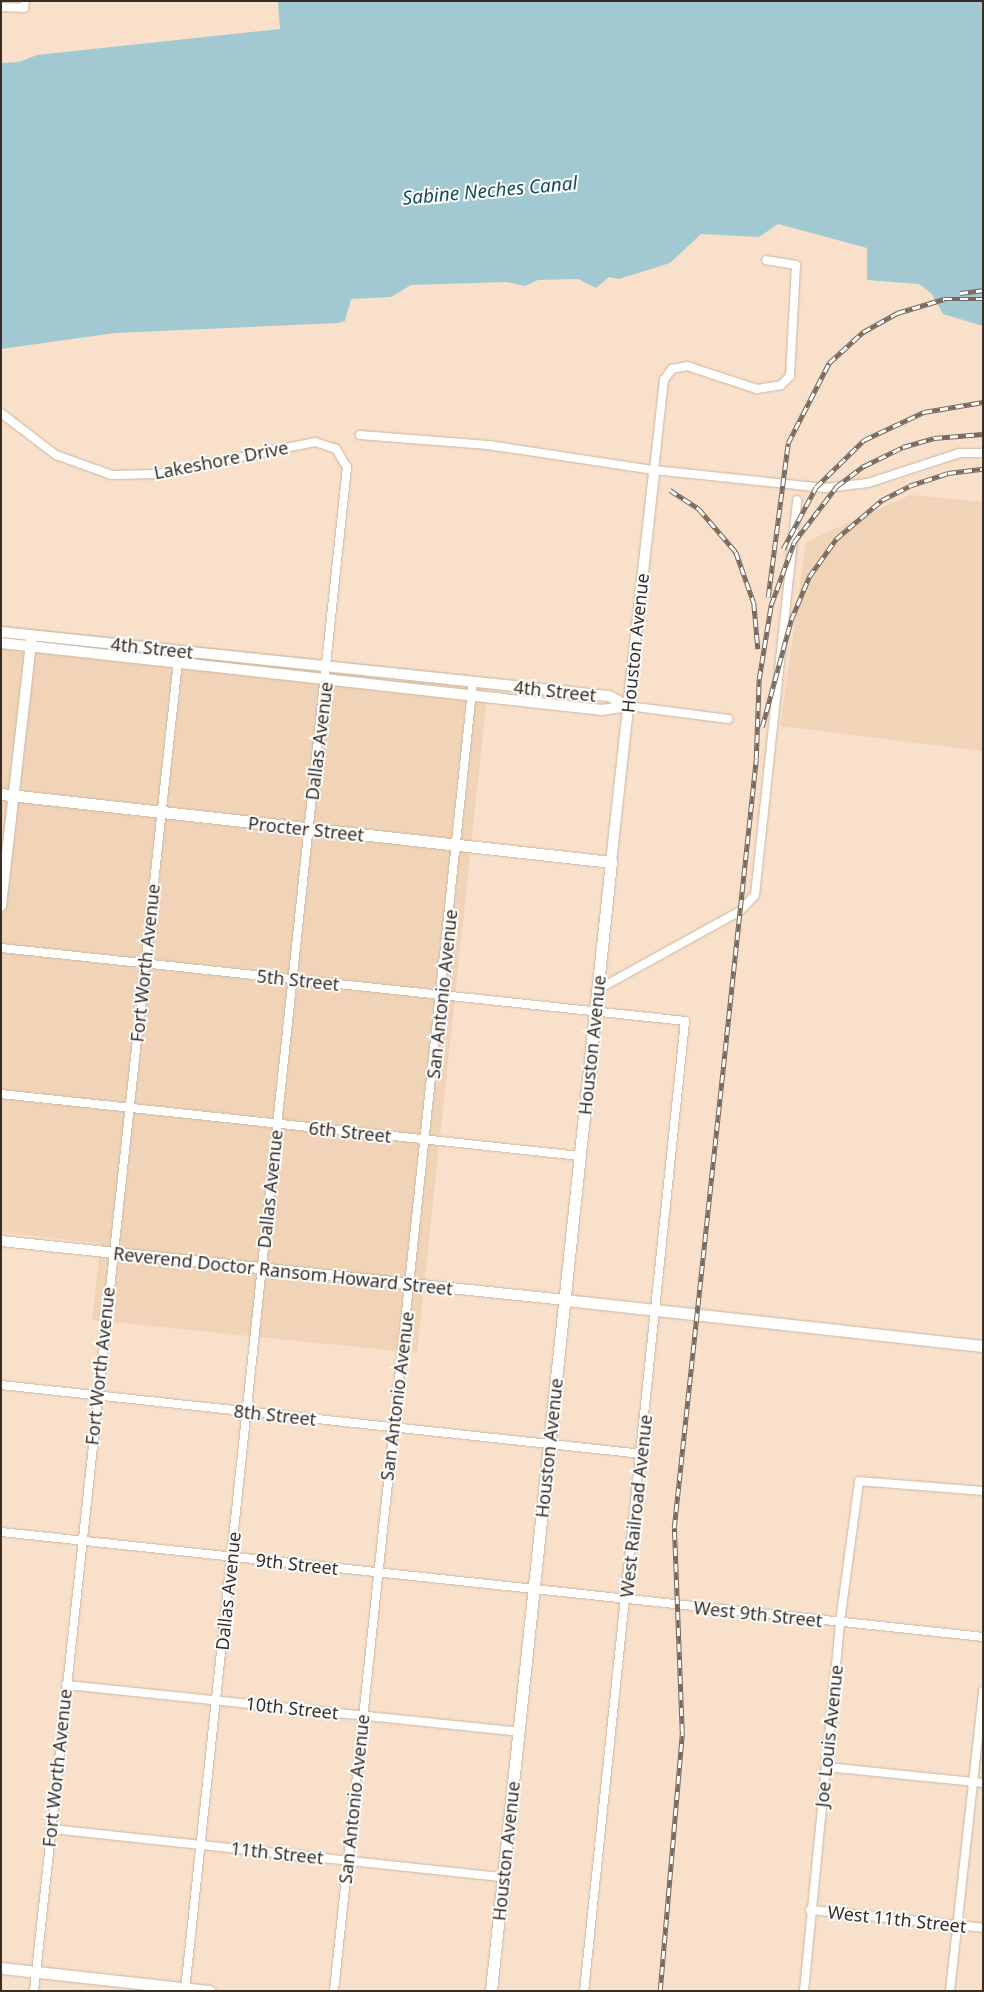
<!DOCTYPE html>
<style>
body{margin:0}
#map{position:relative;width:984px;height:1992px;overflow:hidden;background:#f8e0cb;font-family:"Noto Sans",sans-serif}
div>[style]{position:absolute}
.built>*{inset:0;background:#f1d4b8}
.water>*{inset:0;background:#a2c9d1}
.roads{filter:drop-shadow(0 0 1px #ccb6a1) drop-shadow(0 0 1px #ccb6a1)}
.minor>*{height:8px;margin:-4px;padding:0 4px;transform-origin:4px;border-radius:4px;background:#fff}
.tertiary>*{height:10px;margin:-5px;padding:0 5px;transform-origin:5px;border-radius:5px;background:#fff}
.secondary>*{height:11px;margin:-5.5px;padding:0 5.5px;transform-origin:5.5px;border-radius:5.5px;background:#fff}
.rail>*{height:4.5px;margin-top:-2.25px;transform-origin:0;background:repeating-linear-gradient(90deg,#fff 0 8px,#77695d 0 16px);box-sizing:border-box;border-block:1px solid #77695d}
span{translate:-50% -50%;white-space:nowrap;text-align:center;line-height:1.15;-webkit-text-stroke:4px #fff;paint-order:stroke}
.street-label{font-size:18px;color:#362d25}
.water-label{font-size:19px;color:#134c55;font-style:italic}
.frame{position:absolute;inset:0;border:2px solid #362d25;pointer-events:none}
</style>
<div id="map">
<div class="built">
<div style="clip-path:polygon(910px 495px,983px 502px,983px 751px,780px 726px,806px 542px)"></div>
<div style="clip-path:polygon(1px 625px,489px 677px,417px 1353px,92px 1320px,101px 1244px,1px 1232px)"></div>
</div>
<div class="water">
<div style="clip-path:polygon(278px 1px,983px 1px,983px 326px,943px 314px,932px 294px,919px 284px,867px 280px,867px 248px,778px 224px,759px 237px,701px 234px,670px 263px,619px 279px,609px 277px,596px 288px,578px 279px,538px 280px,525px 286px,507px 282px,411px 285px,391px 297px,351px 299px,345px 321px,338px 323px,115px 333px,1px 349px,1px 63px,19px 62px,37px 55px,280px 29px)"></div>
</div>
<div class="roads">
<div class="minor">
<div style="left:1px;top:7px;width:23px;rotate:2deg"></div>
<div style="left:24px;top:8px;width:7px;rotate:-82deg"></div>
<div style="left:1px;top:413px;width:69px;rotate:37.4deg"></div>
<div style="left:56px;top:455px;width:59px;rotate:19.7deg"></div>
<div style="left:112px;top:475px;width:45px;rotate:-1.3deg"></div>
<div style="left:157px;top:474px;width:161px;rotate:-11.4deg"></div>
<div style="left:315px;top:442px;width:22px;rotate:18deg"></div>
<div style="left:336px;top:449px;width:21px;rotate:59deg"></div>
<div style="left:347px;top:467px;width:1533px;rotate:96.07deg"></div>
<div style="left:360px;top:435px;width:128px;rotate:4.5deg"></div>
<div style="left:488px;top:445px;width:168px;rotate:8.6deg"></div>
<div style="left:654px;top:470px;width:172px;rotate:6deg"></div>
<div style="left:825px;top:488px;width:43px;rotate:-6.6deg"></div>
<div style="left:868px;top:483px;width:97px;rotate:-18.1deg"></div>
<div style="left:960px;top:453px;width:23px"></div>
<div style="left:654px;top:470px;width:91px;rotate:-83.7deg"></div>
<div style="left:664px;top:380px;width:14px;rotate:-54deg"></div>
<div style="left:672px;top:369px;width:15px;rotate:-11deg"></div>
<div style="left:687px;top:366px;width:74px;rotate:18.2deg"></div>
<div style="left:757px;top:389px;width:24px;rotate:-9deg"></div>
<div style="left:781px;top:385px;width:13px;rotate:-45deg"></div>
<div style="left:790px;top:376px;width:111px;rotate:-86.9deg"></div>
<div style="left:796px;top:265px;width:30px;rotate:-171deg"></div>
<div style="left:628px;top:706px;width:101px;rotate:7.4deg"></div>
<div style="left:1px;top:948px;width:688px;rotate:6.09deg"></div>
<div style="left:685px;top:1021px;width:975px;rotate:95.94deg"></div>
<div style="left:597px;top:990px;width:163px;rotate:-28.9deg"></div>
<div style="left:740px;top:911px;width:22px;rotate:-47deg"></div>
<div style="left:755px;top:895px;width:397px;rotate:-83.9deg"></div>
<div style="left:1px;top:1094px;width:582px;rotate:6.11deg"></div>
<div style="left:1px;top:1385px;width:645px;rotate:6.14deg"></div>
<div style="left:1px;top:1532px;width:988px;rotate:6.1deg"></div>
<div style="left:66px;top:1685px;width:454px;rotate:5.9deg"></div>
<div style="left:826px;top:1767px;width:158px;rotate:5.8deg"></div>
<div style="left:51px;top:1829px;width:455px;rotate:6.1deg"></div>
<div style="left:810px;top:1910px;width:174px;rotate:5.9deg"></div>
<div style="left:34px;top:1991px;width:1348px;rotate:-83.82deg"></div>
<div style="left:334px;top:1991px;width:1316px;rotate:-83.94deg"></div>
<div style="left:804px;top:1991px;width:371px;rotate:-84.4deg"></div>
<div style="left:840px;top:1622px;width:142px;rotate:-82.3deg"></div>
<div style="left:859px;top:1481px;width:124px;rotate:4.6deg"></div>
<div style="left:950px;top:1991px;width:302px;rotate:-83.7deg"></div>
</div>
<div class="tertiary">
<div style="left:1px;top:632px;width:611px;rotate:6.01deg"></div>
<div style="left:609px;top:696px;width:21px;rotate:28deg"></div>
<div style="left:1px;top:643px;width:605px;rotate:6.36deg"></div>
<div style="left:602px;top:710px;width:26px;rotate:-9deg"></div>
<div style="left:611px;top:862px;width:394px;rotate:-83.7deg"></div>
<div style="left:1px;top:906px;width:267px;rotate:-83.5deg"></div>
<div style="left:1px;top:1241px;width:567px;rotate:5.97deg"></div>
</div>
<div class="secondary">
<div style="left:1px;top:794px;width:614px;rotate:6.36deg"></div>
<div style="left:611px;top:862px;width:1135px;rotate:96.07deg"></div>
<div style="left:565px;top:1300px;width:421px;rotate:6.3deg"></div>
<div style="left:1px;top:1968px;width:210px;rotate:6.3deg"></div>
</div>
</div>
<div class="rail">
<div style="left:960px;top:293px;width:23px;rotate:-7deg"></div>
<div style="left:670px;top:490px;width:35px;rotate:33deg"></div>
<div style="left:699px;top:509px;width:57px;rotate:49.3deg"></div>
<div style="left:736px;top:552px;width:54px;rotate:70.6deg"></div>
<div style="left:754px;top:603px;width:46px;rotate:85deg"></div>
<div style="left:783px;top:549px;width:70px;rotate:-62deg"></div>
<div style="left:816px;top:487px;width:67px;rotate:-44.4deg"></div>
<div style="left:864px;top:440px;width:66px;rotate:-25deg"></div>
<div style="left:924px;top:412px;width:60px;rotate:-9.6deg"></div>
<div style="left:768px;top:597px;width:155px;rotate:-82.6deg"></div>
<div style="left:788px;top:443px;width:90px;rotate:-62.9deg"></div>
<div style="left:829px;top:363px;width:46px;rotate:-42.4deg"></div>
<div style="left:863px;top:332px;width:39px;rotate:-29deg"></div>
<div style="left:897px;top:313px;width:49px;rotate:-16.6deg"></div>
<div style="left:944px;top:299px;width:39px"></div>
<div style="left:762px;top:727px;width:111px;rotate:-74.8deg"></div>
<div style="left:791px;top:620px;width:47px;rotate:-67.3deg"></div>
<div style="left:809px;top:577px;width:47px;rotate:-54.6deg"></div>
<div style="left:836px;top:539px;width:60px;rotate:-40.3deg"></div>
<div style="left:882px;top:500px;width:30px;rotate:-27deg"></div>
<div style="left:909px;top:486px;width:41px;rotate:-18.4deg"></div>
<div style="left:948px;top:473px;width:35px;rotate:-7deg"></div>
<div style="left:660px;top:1991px;width:260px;rotate:-85.1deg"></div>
<div style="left:682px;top:1732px;width:204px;rotate:-92.2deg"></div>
<div style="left:674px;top:1528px;width:773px;rotate:-83.91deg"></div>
<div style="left:756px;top:759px;width:80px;rotate:-87.9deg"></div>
<div style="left:759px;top:679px;width:75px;rotate:-80.8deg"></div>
<div style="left:771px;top:605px;width:67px;rotate:-69.9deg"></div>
<div style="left:794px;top:542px;width:71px;rotate:-52.5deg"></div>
<div style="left:837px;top:486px;width:34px;rotate:-37deg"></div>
<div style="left:864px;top:466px;width:43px;rotate:-26deg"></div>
<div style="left:903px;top:447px;width:32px;rotate:-16deg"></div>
<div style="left:934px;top:438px;width:49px;rotate:-4.7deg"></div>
</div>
<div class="street-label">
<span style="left:221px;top:460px;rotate:-11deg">Lakeshore Drive</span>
<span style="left:635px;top:643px;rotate:-84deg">Houston Avenue</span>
<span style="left:152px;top:648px;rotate:6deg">4th Street</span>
<span style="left:555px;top:691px;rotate:6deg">4th Street</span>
<span style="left:319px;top:741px;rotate:-83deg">Dallas Avenue</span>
<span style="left:306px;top:829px;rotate:6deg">Procter Street</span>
<span style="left:145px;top:963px;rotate:-84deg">Fort Worth Avenue</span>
<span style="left:298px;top:980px;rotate:6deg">5th Street</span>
<span style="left:442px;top:994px;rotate:-84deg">San Antonio Avenue</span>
<span style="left:592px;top:1045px;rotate:-84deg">Houston Avenue</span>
<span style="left:350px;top:1132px;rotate:6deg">6th Street</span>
<span style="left:270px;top:1189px;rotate:-84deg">Dallas Avenue</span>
<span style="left:283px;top:1271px;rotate:6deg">Reverend Doctor Ransom Howard Street</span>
<span style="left:100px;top:1366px;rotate:-84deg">Fort Worth Avenue</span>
<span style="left:397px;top:1396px;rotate:-83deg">San Antonio Avenue</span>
<span style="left:275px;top:1415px;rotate:6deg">8th Street</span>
<span style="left:549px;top:1448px;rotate:-84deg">Houston Avenue</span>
<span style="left:636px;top:1506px;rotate:-84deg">West Railroad Avenue</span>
<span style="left:297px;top:1564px;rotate:6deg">9th Street</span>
<span style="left:228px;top:1591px;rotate:-84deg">Dallas Avenue</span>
<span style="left:758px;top:1614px;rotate:6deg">West 9th Street</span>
<span style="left:292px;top:1708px;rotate:6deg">10th Street</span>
<span style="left:829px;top:1736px;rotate:-84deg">Joe Louis Avenue</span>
<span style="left:57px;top:1768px;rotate:-84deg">Fort Worth Avenue</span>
<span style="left:354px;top:1799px;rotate:-84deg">San Antonio Avenue</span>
<span style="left:506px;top:1851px;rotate:-84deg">Houston Avenue</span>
<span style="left:277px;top:1853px;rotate:6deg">11th Street</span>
<span style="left:897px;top:1919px;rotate:6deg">West 11th Street</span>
</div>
<div class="water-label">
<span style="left:490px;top:191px;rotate:-5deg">Sabine Neches Canal</span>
</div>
<div class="frame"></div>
</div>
